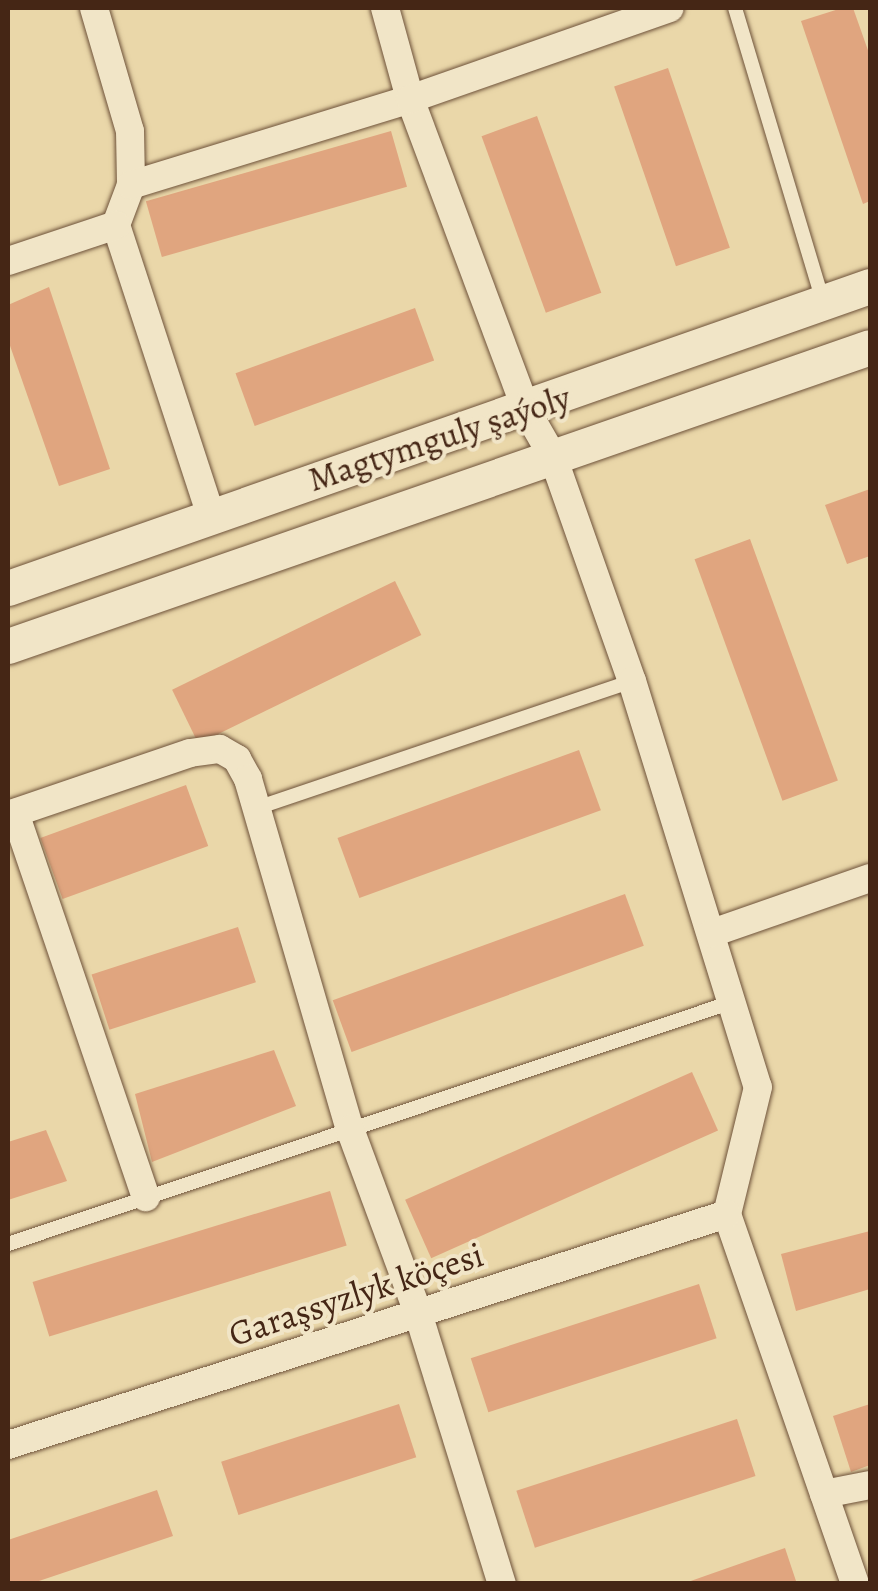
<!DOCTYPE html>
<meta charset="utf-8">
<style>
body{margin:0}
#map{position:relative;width:878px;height:1591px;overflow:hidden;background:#ead7a9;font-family:Alegreya,serif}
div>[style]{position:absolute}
.building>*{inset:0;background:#e0a57f;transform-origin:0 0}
.roads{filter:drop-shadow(0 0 2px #6e523a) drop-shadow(0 0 2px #6e523a)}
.service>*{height:14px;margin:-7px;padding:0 7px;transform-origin:7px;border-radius:7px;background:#f1e5c7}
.minor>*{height:28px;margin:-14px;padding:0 14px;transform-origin:14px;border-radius:14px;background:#f1e5c7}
.tertiary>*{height:35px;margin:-17.5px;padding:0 17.5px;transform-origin:17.5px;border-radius:17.5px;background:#f1e5c7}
span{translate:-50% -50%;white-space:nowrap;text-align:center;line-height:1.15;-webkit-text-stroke:8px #f1e5c7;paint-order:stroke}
.street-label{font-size:35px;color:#452615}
.frame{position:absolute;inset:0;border:10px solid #452615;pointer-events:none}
</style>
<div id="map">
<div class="building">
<div style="clip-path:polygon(842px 8px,853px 8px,870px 56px,870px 201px,863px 204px,801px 21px)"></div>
<div style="left:668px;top:68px;width:190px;height:57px;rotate:71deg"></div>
<div style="left:537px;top:116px;width:188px;height:59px;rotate:70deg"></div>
<div style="left:391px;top:131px;width:58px;height:255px;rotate:74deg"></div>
<div style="clip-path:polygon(49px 287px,110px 469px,59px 486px,8px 340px,8px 305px)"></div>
<div style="left:415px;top:308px;width:56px;height:191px;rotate:70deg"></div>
<div style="clip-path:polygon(870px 489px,870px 556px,847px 564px,825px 505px)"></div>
<div style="left:750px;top:539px;width:257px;height:59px;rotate:70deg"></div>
<div style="left:395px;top:581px;width:60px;height:248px;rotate:64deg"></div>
<div style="left:579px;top:750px;width:64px;height:257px;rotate:70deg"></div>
<div style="left:186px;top:785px;width:65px;height:155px;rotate:70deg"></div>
<div style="left:625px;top:894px;width:55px;height:311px;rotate:70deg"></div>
<div style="left:238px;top:927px;width:58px;height:154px;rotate:72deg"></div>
<div style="clip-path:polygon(274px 1050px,296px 1106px,152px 1162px,135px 1094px)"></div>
<div style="left:692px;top:1072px;width:64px;height:314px;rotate:66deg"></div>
<div style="clip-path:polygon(46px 1130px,67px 1181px,8px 1200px,8px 1142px)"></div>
<div style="left:330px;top:1191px;width:57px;height:311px;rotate:73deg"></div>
<div style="clip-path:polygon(870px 1231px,870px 1289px,796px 1311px,781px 1254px)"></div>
<div style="left:699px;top:1284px;width:57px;height:240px;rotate:72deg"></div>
<div style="left:399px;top:1404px;width:56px;height:187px;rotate:72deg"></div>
<div style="clip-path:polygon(870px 1404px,870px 1465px,851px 1472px,833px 1416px)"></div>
<div style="left:737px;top:1419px;width:60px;height:232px;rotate:72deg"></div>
<div style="clip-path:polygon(157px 1490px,173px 1536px,30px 1584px,8px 1584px,8px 1540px)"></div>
<div style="clip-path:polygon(785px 1548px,797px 1584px,685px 1584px,685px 1583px)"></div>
</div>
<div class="roads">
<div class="service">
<div style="left:735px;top:8px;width:307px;rotate:73.3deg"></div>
<div style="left:257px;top:808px;width:396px;rotate:-18.7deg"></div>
<div style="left:8px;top:1244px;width:763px;rotate:-18.48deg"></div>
</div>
<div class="minor">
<div style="left:94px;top:8px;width:128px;rotate:73.7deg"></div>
<div style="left:130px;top:131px;width:54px;rotate:88.9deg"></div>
<div style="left:131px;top:185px;width:43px;rotate:110.6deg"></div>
<div style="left:116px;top:225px;width:303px;rotate:71.9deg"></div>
<div style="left:385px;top:8px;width:94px;rotate:74.6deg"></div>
<div style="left:410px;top:99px;width:332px;rotate:69.5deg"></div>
<div style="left:526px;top:410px;width:54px;rotate:60.1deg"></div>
<div style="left:553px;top:457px;width:238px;rotate:70.6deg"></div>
<div style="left:632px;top:681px;width:425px;rotate:72.8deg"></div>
<div style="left:758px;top:1087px;width:131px;rotate:103.7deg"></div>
<div style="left:727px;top:1214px;width:392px;rotate:70.9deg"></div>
<div style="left:131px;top:185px;width:292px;rotate:-17.1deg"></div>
<div style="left:410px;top:99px;width:275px;rotate:-19.3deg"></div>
<div style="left:8px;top:261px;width:114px;rotate:-18.4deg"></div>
<div style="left:15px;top:813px;width:406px;rotate:71.2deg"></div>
<div style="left:8px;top:815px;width:192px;rotate:-18.8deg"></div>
<div style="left:190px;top:753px;width:30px;rotate:-8deg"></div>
<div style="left:220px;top:749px;width:20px;rotate:30deg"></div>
<div style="left:237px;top:759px;width:23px;rotate:61deg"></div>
<div style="left:248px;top:779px;width:365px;rotate:73.8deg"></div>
<div style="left:350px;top:1129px;width:196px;rotate:69.7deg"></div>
<div style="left:418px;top:1313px;width:284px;rotate:72.8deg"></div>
<div style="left:712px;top:933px;width:167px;rotate:-19.2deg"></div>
<div style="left:8px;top:1445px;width:755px;rotate:-17.81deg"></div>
<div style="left:824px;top:1494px;width:47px;rotate:-11.1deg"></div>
</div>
<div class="tertiary">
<div style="left:8px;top:588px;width:913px;rotate:-19.31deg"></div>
<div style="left:8px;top:646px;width:912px;rotate:-19.13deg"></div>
</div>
</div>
<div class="street-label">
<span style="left:439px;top:438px;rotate:-18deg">Magtymguly şaýoly</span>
<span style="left:356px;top:1294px;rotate:-18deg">Garaşsyzlyk köçesi</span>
</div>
<div class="frame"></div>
</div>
